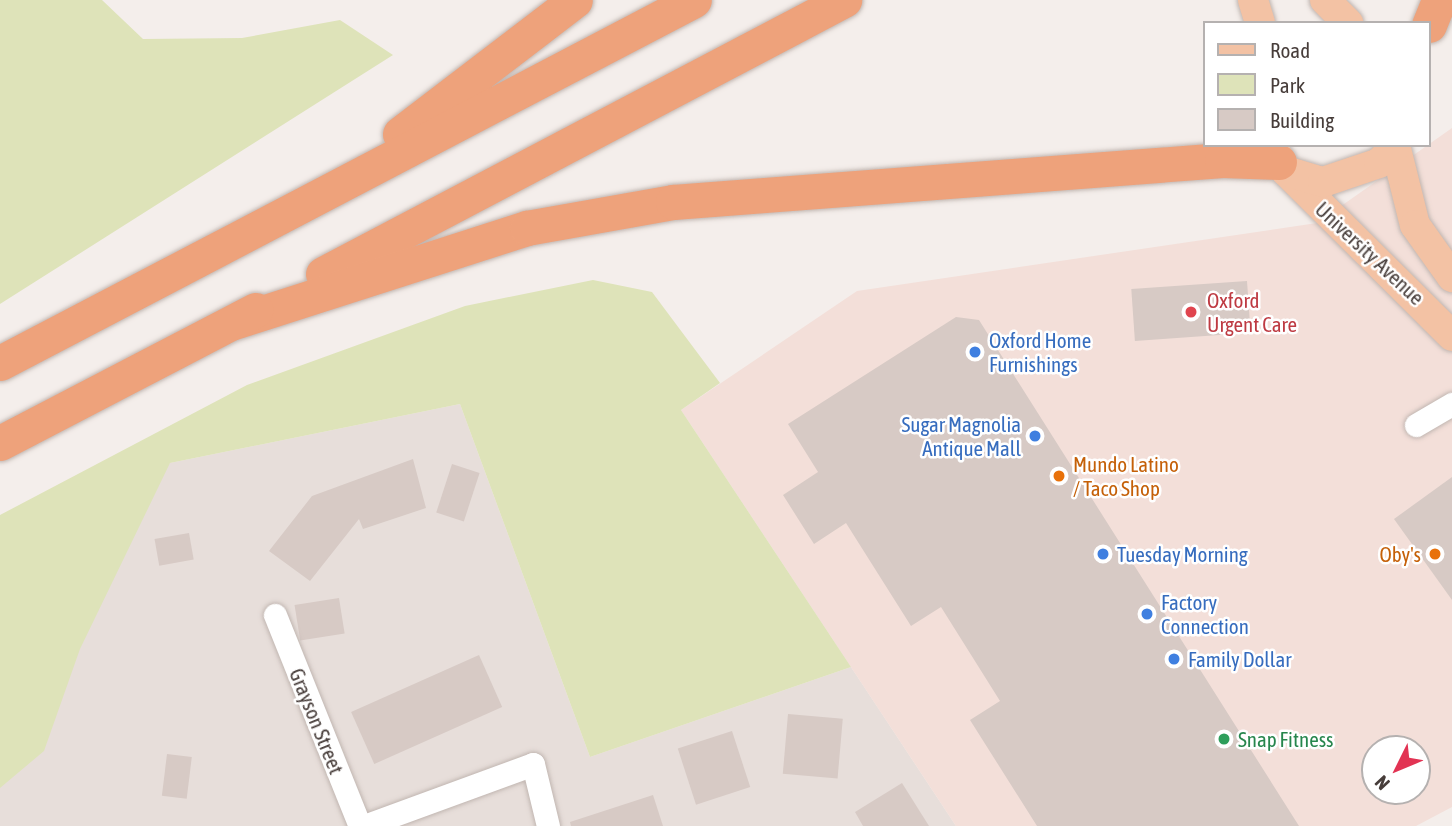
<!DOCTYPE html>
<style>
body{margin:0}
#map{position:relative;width:1452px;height:826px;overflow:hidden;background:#f4eeeb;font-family:"Asap Condensed",sans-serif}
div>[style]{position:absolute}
.residential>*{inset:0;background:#e7deda}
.commercial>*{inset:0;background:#f3dfd9}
.green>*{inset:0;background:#dee3b9}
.building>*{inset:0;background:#d7cac5;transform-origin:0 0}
.roads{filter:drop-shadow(0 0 2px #c1b6b1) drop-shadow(0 0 2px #c1b6b1)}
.minor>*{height:23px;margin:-11.5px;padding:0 11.5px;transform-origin:11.5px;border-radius:11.5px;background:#fff}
.major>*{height:30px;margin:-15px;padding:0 15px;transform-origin:15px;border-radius:15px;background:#f3c2a4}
.highway>*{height:35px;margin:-17.5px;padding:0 17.5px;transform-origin:17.5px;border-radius:17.5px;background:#eea27b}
.dots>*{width:19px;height:19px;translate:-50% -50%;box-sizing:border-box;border:4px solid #fff;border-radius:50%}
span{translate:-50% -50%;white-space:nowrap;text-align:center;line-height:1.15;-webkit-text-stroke:5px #fff;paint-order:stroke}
.street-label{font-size:21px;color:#473d3a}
.health-label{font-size:21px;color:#be3a42}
.left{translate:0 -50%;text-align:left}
.shop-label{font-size:21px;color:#366cbe}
.right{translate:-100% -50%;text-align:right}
.food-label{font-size:21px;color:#c56008}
.leisure-label{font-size:21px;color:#27864d}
.legend{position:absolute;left:1203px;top:21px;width:228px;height:126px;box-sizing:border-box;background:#fff;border:2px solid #b5b1b0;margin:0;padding:9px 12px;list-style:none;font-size:21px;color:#473d3a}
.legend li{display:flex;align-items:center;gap:14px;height:35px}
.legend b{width:35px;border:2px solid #b5b1b0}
.north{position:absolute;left:1361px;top:735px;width:70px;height:70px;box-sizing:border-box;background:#fff;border:2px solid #b5b1b0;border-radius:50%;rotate:227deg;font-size:19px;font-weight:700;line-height:28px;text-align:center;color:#473d3a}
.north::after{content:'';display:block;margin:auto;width:24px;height:32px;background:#e23353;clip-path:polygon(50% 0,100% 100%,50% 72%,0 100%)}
</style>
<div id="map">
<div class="residential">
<div style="clip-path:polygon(460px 404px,590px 757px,851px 667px,956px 826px,0 826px,0 540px,170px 463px)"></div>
</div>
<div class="commercial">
<div style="clip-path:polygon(evenodd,1452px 128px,1452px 807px,1416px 826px,956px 826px,681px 410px,857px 291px,1317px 223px,1452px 128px,1375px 749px,1417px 749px,1417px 791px,1375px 791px,1375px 749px)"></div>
</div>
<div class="green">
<div style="clip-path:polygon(0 0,102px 0,143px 39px,242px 38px,340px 20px,393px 55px,0 304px)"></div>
<div style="clip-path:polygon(593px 280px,652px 292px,720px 383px,681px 410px,851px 667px,590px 757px,460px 404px,170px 463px,80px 649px,44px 751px,0 788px,0 515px,247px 385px,465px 306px)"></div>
</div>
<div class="building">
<div style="left:1247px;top:281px;width:52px;height:116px;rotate:86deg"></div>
<div style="clip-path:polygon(956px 317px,979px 320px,1299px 826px,1037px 826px,970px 720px,1000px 701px,941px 607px,911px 626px,846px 523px,814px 544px,783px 495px,818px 472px,788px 424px)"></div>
<div style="clip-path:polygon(413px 459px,426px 508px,363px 529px,359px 519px,310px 581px,269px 551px,312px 496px)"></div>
<div style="left:452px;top:464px;width:29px;height:51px;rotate:18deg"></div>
<div style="clip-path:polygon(1452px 477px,1452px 600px,1394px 519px)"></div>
<div style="left:189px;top:533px;width:27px;height:35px;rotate:80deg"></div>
<div style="left:339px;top:598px;width:36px;height:45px;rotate:81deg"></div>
<div style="left:479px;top:655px;width:57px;height:140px;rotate:66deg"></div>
<div style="left:788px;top:714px;width:55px;height:60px;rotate:5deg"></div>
<div style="left:732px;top:731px;width:59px;height:57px;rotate:72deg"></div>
<div style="left:167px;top:754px;width:25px;height:42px;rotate:7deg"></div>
<div style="clip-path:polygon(902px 783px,929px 826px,863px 826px,855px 812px)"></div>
<div style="clip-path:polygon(653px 795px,663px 826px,571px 826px,570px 822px)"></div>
</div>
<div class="roads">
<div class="minor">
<div style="left:1416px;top:425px;width:42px;rotate:-30.3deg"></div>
<div style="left:275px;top:615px;width:227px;rotate:68.1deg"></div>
<div style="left:364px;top:826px;width:180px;rotate:-20.1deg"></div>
<div style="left:533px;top:764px;width:64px;rotate:76.4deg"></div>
</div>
<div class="major">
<div style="left:1253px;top:0;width:24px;rotate:73deg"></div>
<div style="left:1325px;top:0;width:33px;rotate:45deg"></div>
<div style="left:1271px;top:145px;width:30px;rotate:60deg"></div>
<div style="left:1286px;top:171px;width:234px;rotate:44.8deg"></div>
<div style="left:1395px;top:145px;width:82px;rotate:76deg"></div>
<div style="left:1415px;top:225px;width:64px;rotate:54.6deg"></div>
<div style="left:1286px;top:171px;width:39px;rotate:17deg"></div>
<div style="left:1323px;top:182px;width:59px;rotate:-18.7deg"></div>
<div style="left:1379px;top:163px;width:21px;rotate:-45deg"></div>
</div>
<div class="highway">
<div style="left:1429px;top:25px;width:27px;rotate:-68deg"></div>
<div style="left:400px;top:134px;width:220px;rotate:-37.4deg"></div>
<div style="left:323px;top:274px;width:589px;rotate:-27.74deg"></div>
<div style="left:234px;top:322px;width:308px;rotate:-17.8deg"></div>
<div style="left:527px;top:228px;width:148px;rotate:-10.1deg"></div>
<div style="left:673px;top:202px;width:551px;rotate:-4.37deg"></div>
<div style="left:1222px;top:160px;width:57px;rotate:2deg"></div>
<div style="left:0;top:363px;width:783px;rotate:-27.61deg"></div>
<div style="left:0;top:443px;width:288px;rotate:-27.5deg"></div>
</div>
</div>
<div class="dots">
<div style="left:1191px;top:312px;background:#e0444e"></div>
<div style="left:975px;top:352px;background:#3f7fe0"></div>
<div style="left:1035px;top:436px;background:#3f7fe0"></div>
<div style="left:1059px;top:476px;background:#e8710a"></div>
<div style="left:1103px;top:554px;background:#3f7fe0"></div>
<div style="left:1435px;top:554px;background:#e8710a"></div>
<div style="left:1147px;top:614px;background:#3f7fe0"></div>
<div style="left:1174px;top:659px;background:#3f7fe0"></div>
<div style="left:1224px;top:739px;background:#2e9e5b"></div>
</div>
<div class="street-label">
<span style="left:1370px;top:253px;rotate:43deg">University Avenue</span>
<span style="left:317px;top:721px;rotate:68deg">Grayson Street</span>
</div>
<div class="health-label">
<span class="left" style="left:1207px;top:312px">Oxford<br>Urgent Care</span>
</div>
<div class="shop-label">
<span class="left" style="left:989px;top:352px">Oxford Home<br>Furnishings</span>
<span class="right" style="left:1021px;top:436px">Sugar Magnolia<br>Antique Mall</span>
<span class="left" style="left:1117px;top:554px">Tuesday Morning</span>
<span class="left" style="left:1161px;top:614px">Factory<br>Connection</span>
<span class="left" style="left:1188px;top:659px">Family Dollar</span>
</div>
<div class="food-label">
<span class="left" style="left:1073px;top:476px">Mundo Latino<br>/ Taco Shop</span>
<span class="right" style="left:1421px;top:554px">Oby's</span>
</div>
<div class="leisure-label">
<span class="left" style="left:1238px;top:739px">Snap Fitness</span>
</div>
<ul class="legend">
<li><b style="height:9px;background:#f3c2a4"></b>Road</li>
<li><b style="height:19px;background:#dee3b9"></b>Park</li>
<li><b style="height:19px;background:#d7cac5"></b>Building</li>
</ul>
<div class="north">N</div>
</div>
